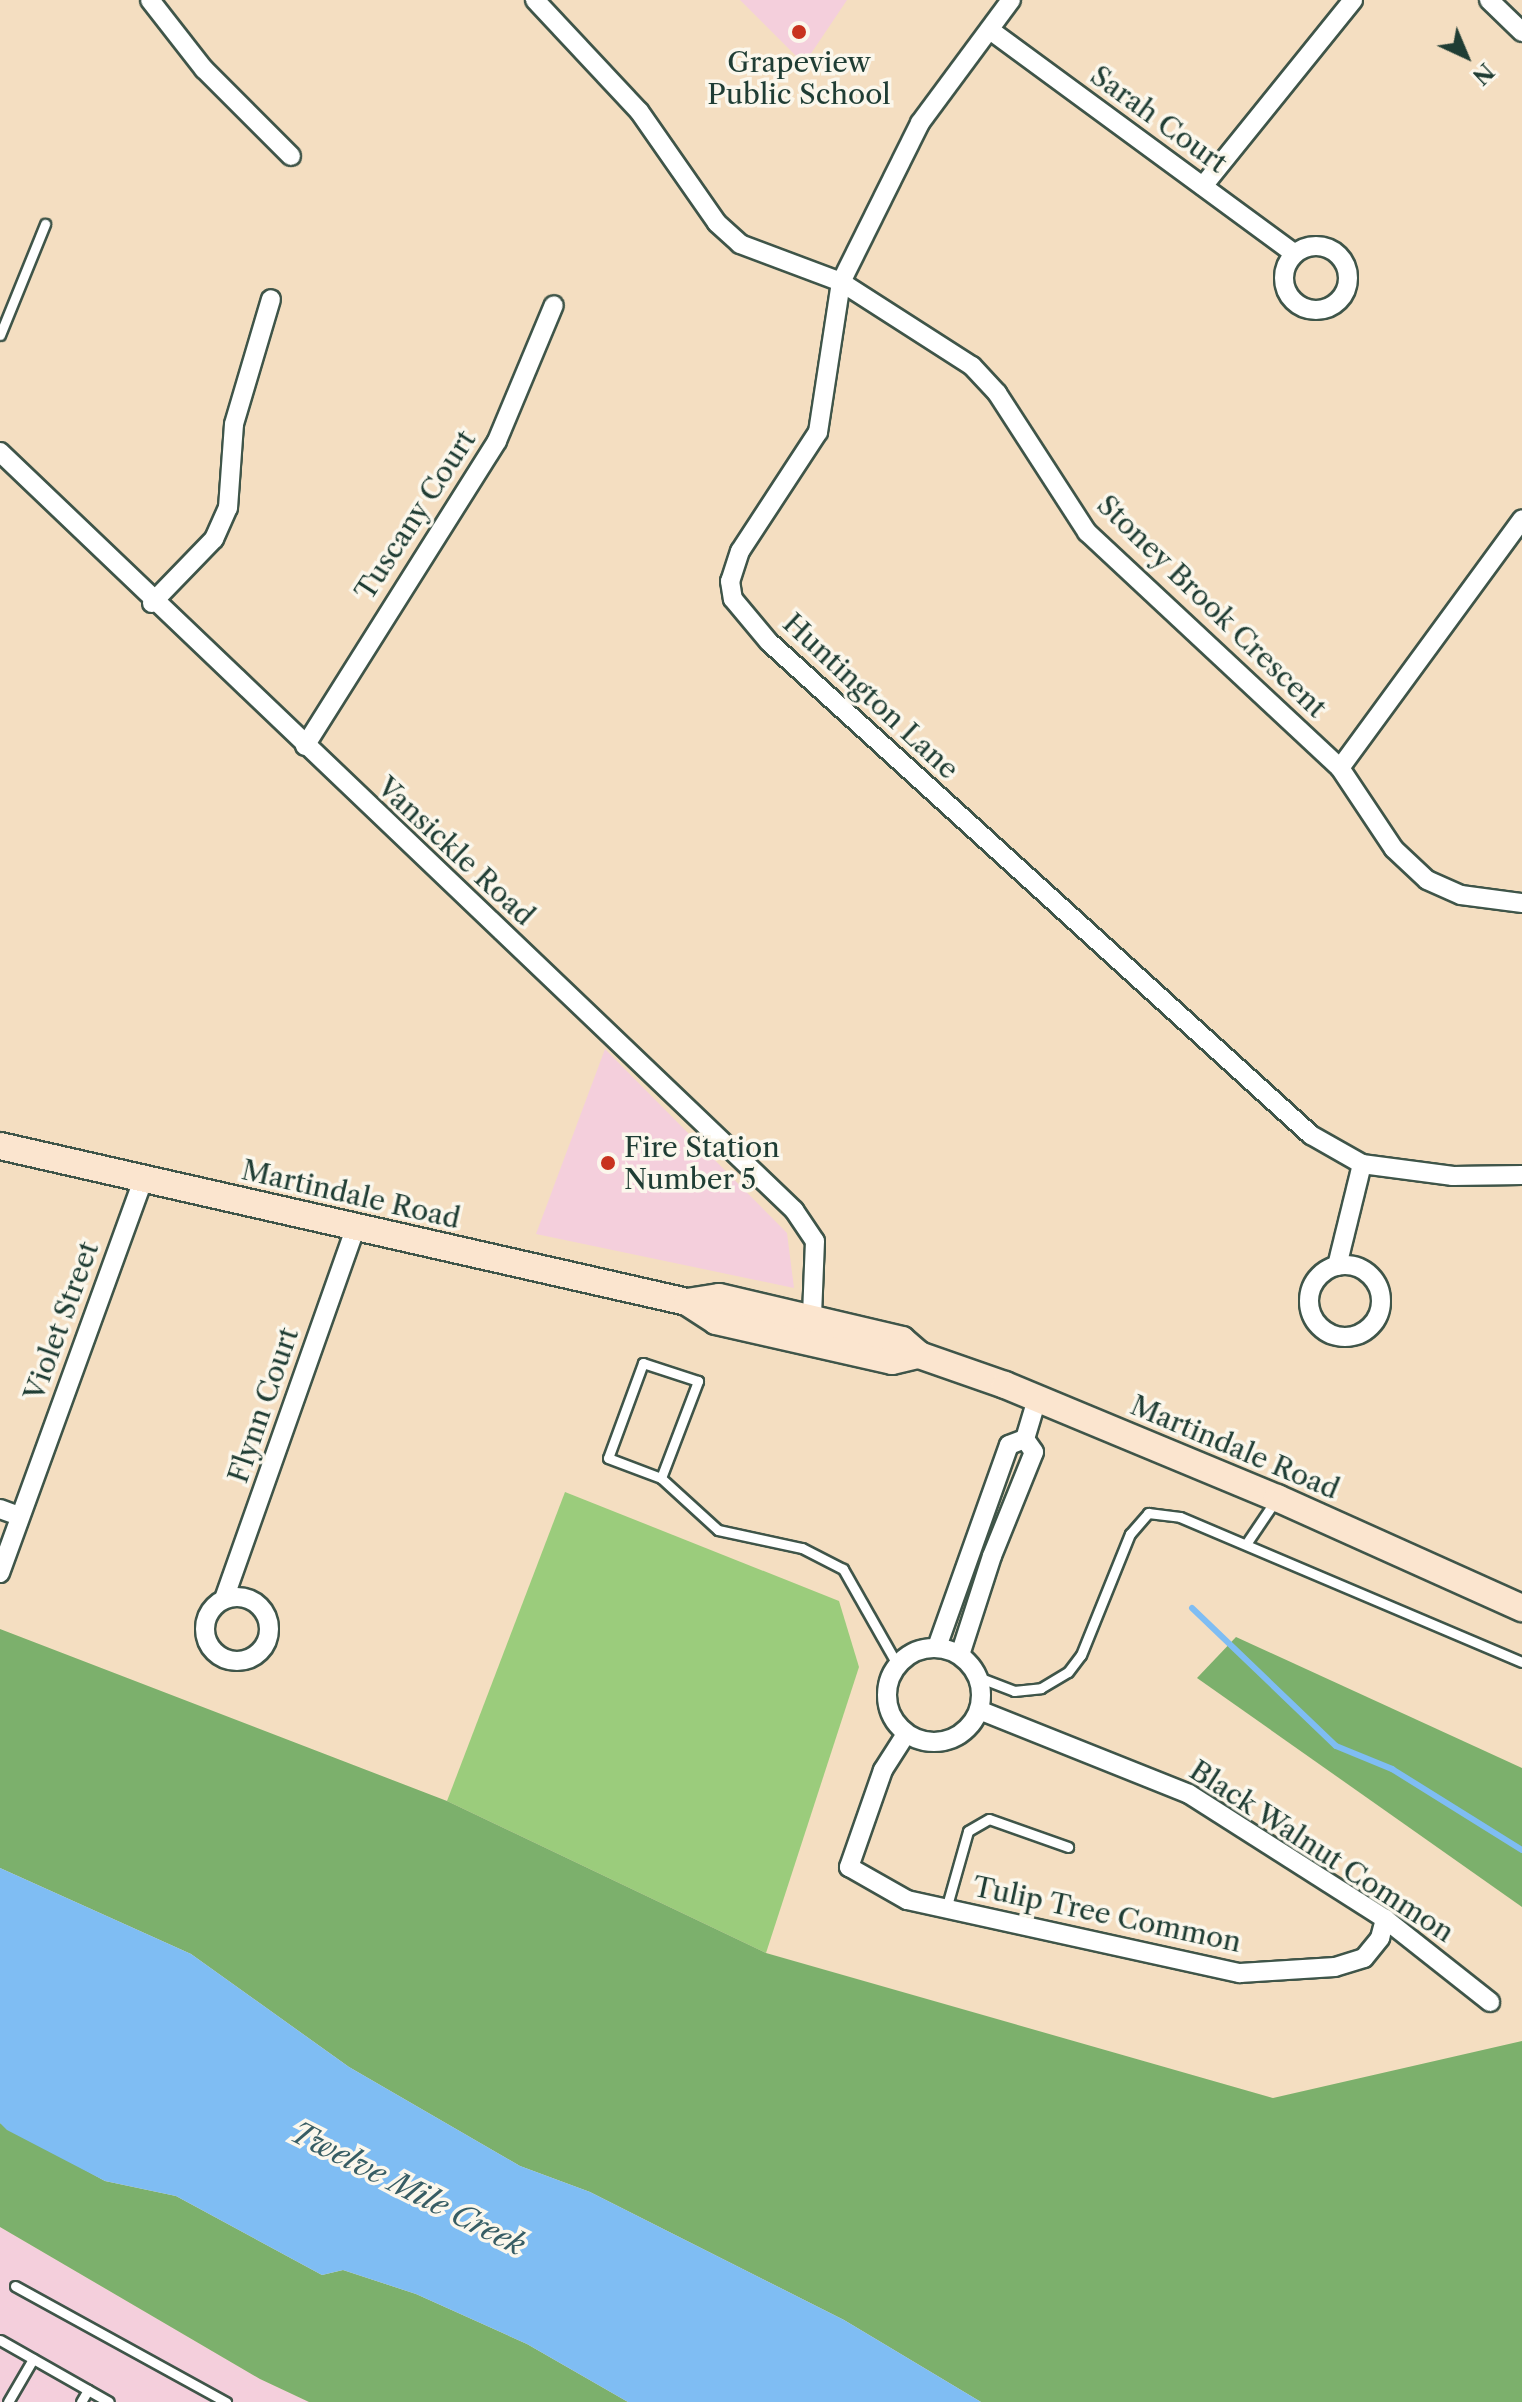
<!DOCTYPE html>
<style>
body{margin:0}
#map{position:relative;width:1522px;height:2402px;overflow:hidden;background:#f4dec1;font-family:"Libre Caslon Text",serif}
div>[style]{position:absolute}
.built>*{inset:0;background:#f4cfdc}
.green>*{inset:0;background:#9bcc7c}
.forest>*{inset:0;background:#7cb06c}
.water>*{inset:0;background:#7fbdf3}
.stream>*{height:6px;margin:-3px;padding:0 3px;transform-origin:3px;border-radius:3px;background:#7fbdf3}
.roads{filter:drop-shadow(2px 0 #3f5549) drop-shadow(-2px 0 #3f5549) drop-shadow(0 2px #3f5549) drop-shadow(0 -2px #3f5549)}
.service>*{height:9px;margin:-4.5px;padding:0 4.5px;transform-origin:4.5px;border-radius:4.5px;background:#fff}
.minor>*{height:18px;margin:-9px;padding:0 9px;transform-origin:9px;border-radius:9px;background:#fff}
.minor>.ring{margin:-9px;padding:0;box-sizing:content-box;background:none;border:18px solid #fff;border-radius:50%}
.secondary>*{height:26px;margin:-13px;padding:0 13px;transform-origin:13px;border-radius:13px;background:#fbe5cf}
.dots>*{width:22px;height:22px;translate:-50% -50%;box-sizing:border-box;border:4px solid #fbf7ec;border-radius:50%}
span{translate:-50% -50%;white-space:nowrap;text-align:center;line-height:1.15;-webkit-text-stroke:7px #fbf7ec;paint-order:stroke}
.poi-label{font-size:28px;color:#1f3d34}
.left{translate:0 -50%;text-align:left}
.street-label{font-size:28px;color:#1f3d34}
.water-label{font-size:30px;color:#375d64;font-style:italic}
.north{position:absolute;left:1426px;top:16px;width:80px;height:80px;-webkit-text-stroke:6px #fbf7ec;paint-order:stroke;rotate:136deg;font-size:22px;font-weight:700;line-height:32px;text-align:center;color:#1f3d34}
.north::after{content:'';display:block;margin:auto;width:28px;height:36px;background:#1f3d34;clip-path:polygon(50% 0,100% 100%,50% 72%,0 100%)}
</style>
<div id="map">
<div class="built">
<div style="clip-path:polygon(740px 0,847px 0,804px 64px)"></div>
<div style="clip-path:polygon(605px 1049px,787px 1233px,794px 1288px,536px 1234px)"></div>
<div style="clip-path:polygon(0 2227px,260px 2379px,309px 2402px,0 2402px)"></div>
</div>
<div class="green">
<div style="clip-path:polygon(565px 1492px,839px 1601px,859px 1667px,766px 1953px,447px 1801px)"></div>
</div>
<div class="forest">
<div style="clip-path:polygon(0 1629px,447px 1801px,766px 1953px,1273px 2098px,1522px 2041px,1522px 2402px,981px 2402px,844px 2320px,590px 2192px,520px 2166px,349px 2067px,191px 1954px,0 1868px)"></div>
<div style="clip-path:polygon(1236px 1637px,1522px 1768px,1522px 1907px,1197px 1678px)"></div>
<div style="clip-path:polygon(0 2123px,105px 2181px,176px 2196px,322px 2275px,343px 2270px,416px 2294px,527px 2344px,628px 2402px,309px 2402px,260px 2379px,0 2227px)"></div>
</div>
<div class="water">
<div style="clip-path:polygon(0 1868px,191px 1954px,349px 2067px,520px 2166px,590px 2192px,844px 2320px,981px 2402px,628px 2402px,527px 2344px,416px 2294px,343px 2270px,322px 2275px,176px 2196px,105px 2181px,7px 2130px,0 2123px)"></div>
</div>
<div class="stream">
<div style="left:1192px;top:1608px;width:199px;rotate:43.8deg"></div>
<div style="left:1336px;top:1746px;width:61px;rotate:22.3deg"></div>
<div style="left:1392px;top:1769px;width:153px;rotate:31.9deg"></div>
</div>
<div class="roads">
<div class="service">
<div style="left:0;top:335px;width:120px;rotate:-67.9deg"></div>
<div style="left:661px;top:1478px;width:104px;rotate:-69.1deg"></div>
<div style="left:698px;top:1381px;width:58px;rotate:-161.9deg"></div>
<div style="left:643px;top:1363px;width:101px;rotate:110.2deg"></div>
<div style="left:608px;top:1458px;width:57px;rotate:20.7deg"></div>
<div style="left:661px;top:1478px;width:77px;rotate:42.4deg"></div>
<div style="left:718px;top:1530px;width:86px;rotate:12.1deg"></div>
<div style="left:802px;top:1548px;width:46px;rotate:27.1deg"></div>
<div style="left:843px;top:1569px;width:109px;rotate:60.4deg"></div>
<div style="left:1246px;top:1544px;width:52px;rotate:-56deg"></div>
<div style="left:978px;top:1677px;width:39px;rotate:21deg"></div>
<div style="left:1014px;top:1691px;width:27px;rotate:-6deg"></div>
<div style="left:1041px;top:1688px;width:31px;rotate:-31deg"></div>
<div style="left:1068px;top:1672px;width:21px;rotate:-53deg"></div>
<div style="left:1081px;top:1655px;width:131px;rotate:-68deg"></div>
<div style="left:1130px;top:1534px;width:28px;rotate:-49deg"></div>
<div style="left:1148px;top:1513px;width:32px;rotate:7deg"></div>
<div style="left:1180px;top:1517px;width:371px;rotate:23deg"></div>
<div style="left:946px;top:1909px;width:81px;rotate:-74.2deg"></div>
<div style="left:968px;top:1831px;width:24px;rotate:-30deg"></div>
<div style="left:989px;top:1819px;width:84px;rotate:19.5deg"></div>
<div style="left:15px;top:2286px;width:241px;rotate:28.8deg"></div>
<div style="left:0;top:2340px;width:125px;rotate:29.6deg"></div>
<div style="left:8px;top:2402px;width:50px;rotate:-59.8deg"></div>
<div style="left:81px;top:2402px;width:14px;rotate:-60deg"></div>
</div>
<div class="minor">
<div style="left:150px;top:0;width:88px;rotate:52deg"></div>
<div style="left:204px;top:69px;width:123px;rotate:45deg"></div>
<div style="left:535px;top:0;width:152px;rotate:46.9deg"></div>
<div style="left:639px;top:111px;width:136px;rotate:55.1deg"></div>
<div style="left:717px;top:223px;width:31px;rotate:42deg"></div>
<div style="left:740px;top:244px;width:108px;rotate:20.6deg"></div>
<div style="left:841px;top:282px;width:156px;rotate:32.7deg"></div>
<div style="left:972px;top:366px;width:37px;rotate:47deg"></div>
<div style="left:997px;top:393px;width:166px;rotate:57.1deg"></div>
<div style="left:1087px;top:532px;width:346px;rotate:43deg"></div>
<div style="left:1340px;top:768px;width:97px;rotate:56.3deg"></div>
<div style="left:1394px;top:849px;width:45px;rotate:43.2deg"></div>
<div style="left:1427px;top:880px;width:37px;rotate:24deg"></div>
<div style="left:1461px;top:895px;width:62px;rotate:7.5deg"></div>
<div style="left:1011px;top:0;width:153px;rotate:126.5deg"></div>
<div style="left:920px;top:123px;width:178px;rotate:116.4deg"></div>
<div style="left:841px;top:282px;width:152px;rotate:98.7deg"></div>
<div style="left:818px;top:432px;width:142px;rotate:123.2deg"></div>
<div style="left:740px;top:551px;width:32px;rotate:108deg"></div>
<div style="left:730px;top:581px;width:18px;rotate:81deg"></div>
<div style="left:733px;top:599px;width:56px;rotate:50.1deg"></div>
<div style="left:769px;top:642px;width:733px;rotate:42.29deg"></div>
<div style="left:1311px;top:1135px;width:59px;rotate:29.6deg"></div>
<div style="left:1362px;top:1164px;width:92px;rotate:7.5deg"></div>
<div style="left:1453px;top:1176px;width:69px;rotate:-0.8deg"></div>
<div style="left:1489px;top:0;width:46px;rotate:44.1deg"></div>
<div style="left:990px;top:30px;width:378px;rotate:36.3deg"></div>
<div style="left:1203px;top:186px;width:239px;rotate:-51.1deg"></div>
<div class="ring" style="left:1284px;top:246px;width:46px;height:46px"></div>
<div style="left:0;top:452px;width:1098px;rotate:43.67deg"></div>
<div style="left:794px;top:1210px;width:37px;rotate:56deg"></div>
<div style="left:815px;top:1241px;width:75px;rotate:92.3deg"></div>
<div style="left:152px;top:603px;width:89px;rotate:-45.9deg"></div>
<div style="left:214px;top:539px;width:34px;rotate:-66deg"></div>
<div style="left:228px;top:508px;width:84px;rotate:-85.9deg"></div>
<div style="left:234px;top:424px;width:130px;rotate:-73.5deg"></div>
<div style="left:305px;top:746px;width:360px;rotate:-57.8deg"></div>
<div style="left:497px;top:441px;width:147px;rotate:-67.3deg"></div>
<div style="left:1340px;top:768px;width:308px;rotate:-53.8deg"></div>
<div class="ring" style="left:1309px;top:1265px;width:54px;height:54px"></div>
<div style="left:1337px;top:1266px;width:105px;rotate:-76.2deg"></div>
<div style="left:0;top:1509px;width:20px;rotate:20deg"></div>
<div style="left:0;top:1573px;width:420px;rotate:-70deg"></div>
<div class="ring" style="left:205px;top:1597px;width:46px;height:46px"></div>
<div style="left:224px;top:1599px;width:392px;rotate:-70.5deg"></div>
<div style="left:937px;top:1647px;width:214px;rotate:-70.4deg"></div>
<div style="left:1009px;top:1445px;width:17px;rotate:-21deg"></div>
<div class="ring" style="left:887px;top:1648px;width:76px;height:76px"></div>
<div style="left:960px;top:1655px;width:104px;rotate:-72.1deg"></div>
<div style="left:992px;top:1556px;width:112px;rotate:-68deg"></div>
<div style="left:1034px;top:1452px;width:16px;rotate:-125deg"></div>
<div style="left:1025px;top:1439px;width:42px;rotate:-73.3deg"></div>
<div style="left:979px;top:1710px;width:226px;rotate:21.8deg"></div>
<div style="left:1189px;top:1794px;width:232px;rotate:32.5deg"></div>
<div style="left:1385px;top:1919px;width:134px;rotate:38.3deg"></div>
<div style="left:906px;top:1734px;width:43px;rotate:122.6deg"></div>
<div style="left:883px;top:1770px;width:103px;rotate:109.3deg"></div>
<div style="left:849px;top:1867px;width:67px;rotate:29.6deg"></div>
<div style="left:907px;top:1900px;width:341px;rotate:12.4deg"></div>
<div style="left:1240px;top:1973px;width:95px;rotate:-3.6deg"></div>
<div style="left:1335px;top:1967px;width:30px;rotate:-17deg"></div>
<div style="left:1364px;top:1958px;width:26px;rotate:-51deg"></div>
<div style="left:1380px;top:1938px;width:20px;rotate:-75deg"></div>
</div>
<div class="secondary">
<div style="left:0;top:1146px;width:704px;rotate:12.79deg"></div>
<div style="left:687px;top:1302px;width:35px;rotate:33deg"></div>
<div style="left:716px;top:1321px;width:180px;rotate:12.8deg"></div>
<div style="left:892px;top:1361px;width:28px;rotate:-13deg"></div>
<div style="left:687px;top:1302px;width:32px;rotate:-9deg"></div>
<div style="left:719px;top:1297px;width:188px;rotate:13.2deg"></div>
<div style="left:902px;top:1340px;width:23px;rotate:41deg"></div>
<div style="left:919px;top:1355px;width:91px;rotate:19.2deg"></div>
<div style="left:1005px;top:1385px;width:295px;rotate:22.6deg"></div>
<div style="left:1277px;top:1498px;width:269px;rotate:24.2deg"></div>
</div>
</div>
<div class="dots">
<div style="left:799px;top:32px;background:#c8321e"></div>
<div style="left:608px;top:1163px;background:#c8321e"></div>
</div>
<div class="poi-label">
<span style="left:799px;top:78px">Grapeview<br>Public School</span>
<span class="left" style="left:624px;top:1163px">Fire Station<br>Number 5</span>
</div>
<div class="street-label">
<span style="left:1159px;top:119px;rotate:36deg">Sarah Court</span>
<span style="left:415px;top:515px;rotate:-57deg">Tuscany Court</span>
<span style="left:1212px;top:606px;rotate:44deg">Stoney Brook Crescent</span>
<span style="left:871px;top:696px;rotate:43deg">Huntington Lane</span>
<span style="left:456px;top:851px;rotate:43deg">Vansickle Road</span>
<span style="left:351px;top:1194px;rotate:13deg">Martindale Road</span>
<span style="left:61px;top:1321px;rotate:-70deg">Violet Street</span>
<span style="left:263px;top:1405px;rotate:-71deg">Flynn Court</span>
<span style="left:1235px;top:1447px;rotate:23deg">Martindale Road</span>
<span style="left:1322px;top:1851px;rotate:33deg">Black Walnut Common</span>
<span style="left:1107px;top:1914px;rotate:12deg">Tulip Tree Common</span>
</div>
<div class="water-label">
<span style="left:408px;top:2189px;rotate:27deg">Twelve Mile Creek</span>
</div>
<div class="north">N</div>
</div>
